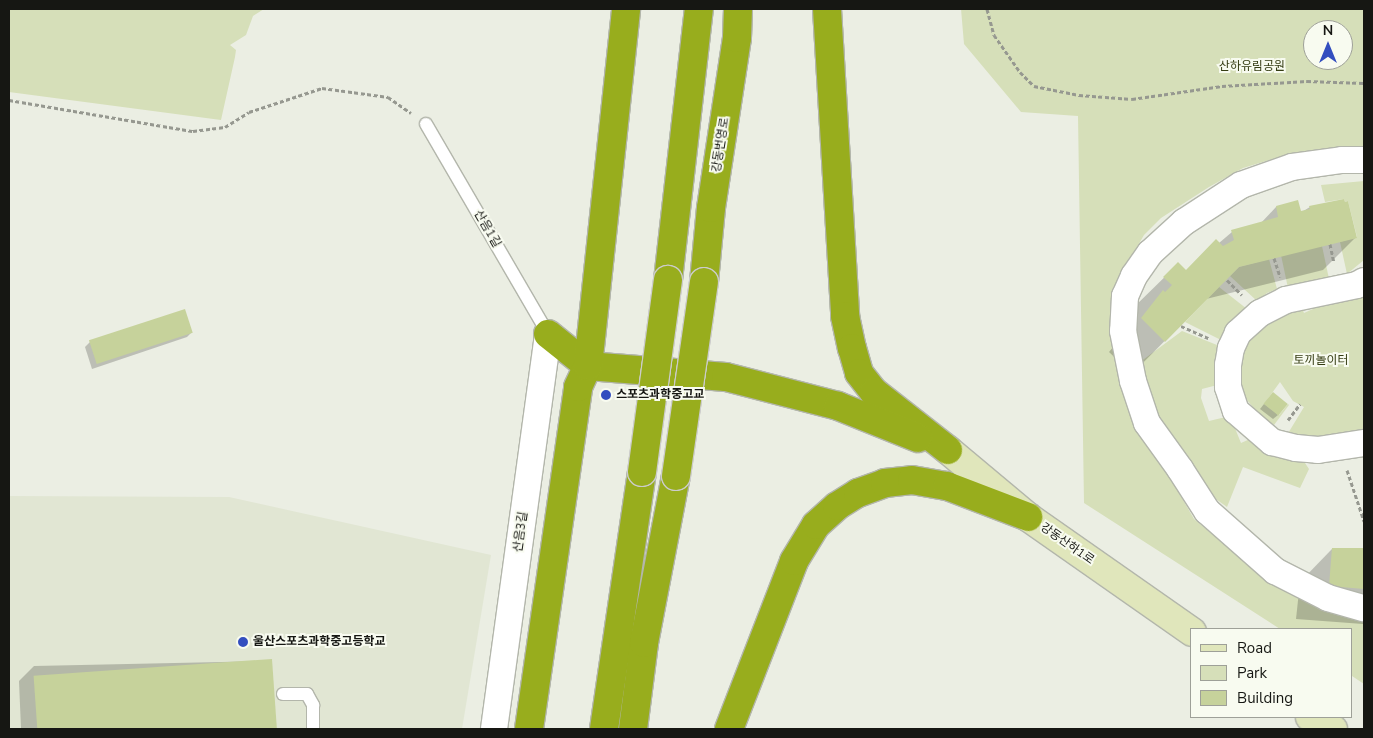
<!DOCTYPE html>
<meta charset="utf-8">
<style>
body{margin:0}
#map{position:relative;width:1373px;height:738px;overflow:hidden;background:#ebeee3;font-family:"Nunito Sans","Noto Sans KR",sans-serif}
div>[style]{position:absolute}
.built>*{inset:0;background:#e1e6d3}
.green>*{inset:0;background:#d6dfb9;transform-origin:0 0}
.shadow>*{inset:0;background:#0003}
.building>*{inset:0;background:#c6d29b;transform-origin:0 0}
.path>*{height:3px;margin-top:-1.5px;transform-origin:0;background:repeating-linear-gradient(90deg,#969890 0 4px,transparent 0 6.5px)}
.roads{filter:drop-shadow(1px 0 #b3b6ab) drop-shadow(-1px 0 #b3b6ab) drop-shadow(0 1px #b3b6ab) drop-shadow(0 -1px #b3b6ab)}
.lane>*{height:12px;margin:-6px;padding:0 6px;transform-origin:6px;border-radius:6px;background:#fff}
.street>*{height:26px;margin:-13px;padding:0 13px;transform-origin:13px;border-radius:13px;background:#fff}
.secondary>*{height:28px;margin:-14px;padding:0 14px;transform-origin:14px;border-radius:14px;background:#e0e6bb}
.highway>*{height:28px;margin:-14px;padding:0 14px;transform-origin:14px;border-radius:14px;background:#98ad1d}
.bridges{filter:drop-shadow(1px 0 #cccccb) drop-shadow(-1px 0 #cccccb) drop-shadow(0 1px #cccccb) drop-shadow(0 -1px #cccccb)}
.highway-bridge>*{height:28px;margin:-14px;padding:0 14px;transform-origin:14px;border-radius:14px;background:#98ad1d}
.dots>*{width:14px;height:14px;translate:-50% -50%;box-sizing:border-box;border:2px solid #f8fbf0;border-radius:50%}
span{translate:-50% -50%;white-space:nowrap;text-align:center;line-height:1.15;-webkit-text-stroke:4px #f8fbf0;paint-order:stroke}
.park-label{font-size:12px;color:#353d13}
.street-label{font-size:12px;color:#161713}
.poi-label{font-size:12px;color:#161713;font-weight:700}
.left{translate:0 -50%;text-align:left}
.frame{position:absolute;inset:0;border:10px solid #161713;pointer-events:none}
.legend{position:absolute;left:1190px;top:628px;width:162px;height:90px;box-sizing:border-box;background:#f8fbf0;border:1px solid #9ea098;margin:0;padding:6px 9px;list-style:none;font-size:15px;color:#161713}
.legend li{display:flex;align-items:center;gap:10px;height:25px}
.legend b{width:25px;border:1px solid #9ea098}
.north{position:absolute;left:1303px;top:20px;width:50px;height:50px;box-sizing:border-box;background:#f8fbf0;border:1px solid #9ea098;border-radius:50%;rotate:0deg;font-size:14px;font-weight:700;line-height:20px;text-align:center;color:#161713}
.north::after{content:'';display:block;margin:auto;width:18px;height:22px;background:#334ebf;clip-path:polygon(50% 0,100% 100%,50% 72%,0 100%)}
</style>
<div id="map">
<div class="built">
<div style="clip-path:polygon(9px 496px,229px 497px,491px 555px,462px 729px,9px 729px)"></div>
</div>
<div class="green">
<div style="clip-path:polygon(9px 9px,264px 9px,253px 16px,246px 35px,230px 45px,236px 50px,235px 57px,221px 120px,9px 92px)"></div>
<div style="clip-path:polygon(evenodd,961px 9px,1364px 9px,1364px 149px,1348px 147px,1310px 151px,1279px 157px,1243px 168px,1209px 187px,1161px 218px,1144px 235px,1112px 290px,1110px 308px,1122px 374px,1133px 413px,1194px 519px,1256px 571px,1320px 610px,1364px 620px,1364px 684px,1352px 676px,1352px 629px,1280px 629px,1084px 503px,1078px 116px,1021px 112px,964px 44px,961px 9px,1313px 30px,1343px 30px,1343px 60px,1313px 60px,1313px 30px)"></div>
<div style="clip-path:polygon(1364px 181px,1364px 260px,1347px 274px,1340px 242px,1357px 237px,1348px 201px,1345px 202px,1344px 199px,1325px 202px,1321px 185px)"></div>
<div style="left:1322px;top:246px;width:33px;height:42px;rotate:78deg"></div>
<div style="clip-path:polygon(1269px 259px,1277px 289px,1267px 293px,1257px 301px,1230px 276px,1239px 267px)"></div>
<div style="clip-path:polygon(1219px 287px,1247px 309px,1221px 340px,1185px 322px)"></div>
<div style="clip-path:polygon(1364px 294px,1364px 432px,1309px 439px,1287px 435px,1304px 407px,1293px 401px,1280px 382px,1264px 404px,1279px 415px,1288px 404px,1289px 405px,1274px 425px,1260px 415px,1239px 391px,1237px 360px,1243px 346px,1260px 326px,1301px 306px,1304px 313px,1322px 305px)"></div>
<div style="clip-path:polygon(1182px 331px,1222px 347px,1221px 384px,1202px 389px,1201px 398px,1209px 421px,1230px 416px,1241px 443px,1250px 439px,1257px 440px,1269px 455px,1283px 449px,1299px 454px,1309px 469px,1300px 488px,1243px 467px,1227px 507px,1213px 497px,1157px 415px,1140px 362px)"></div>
</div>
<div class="shadow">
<div style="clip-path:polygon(1297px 202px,1300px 213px,1310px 207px,1356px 237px,1323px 270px,1206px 299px,1132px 374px,1109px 352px,1138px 317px,1131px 310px,1178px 264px,1186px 271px,1232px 232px,1260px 224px,1276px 207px)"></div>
<div style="clip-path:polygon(192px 332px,187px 337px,92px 369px,85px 347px,90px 342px)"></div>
<div style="clip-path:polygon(1268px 399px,1278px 415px,1273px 419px,1260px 409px)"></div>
<div style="clip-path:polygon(1332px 549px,1364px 550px,1363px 624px,1296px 619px,1300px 582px)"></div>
<div style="clip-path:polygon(271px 661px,276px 729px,21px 729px,19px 681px,34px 666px)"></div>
</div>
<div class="building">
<div style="clip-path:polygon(1344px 199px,1345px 202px,1348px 201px,1357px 238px,1239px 267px,1165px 342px,1141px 318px,1163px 290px,1165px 292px,1172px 285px,1163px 277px,1178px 262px,1186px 270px,1216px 239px,1223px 246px,1234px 240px,1231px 230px,1278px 217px,1276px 206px,1298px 200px,1301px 211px,1310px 209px,1309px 206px)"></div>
<div style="left:185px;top:309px;width:25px;height:101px;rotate:72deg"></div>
<div style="left:1273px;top:392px;width:19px;height:15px;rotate:39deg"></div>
<div style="clip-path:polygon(1332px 548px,1364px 548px,1364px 589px,1329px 586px)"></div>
<div style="left:272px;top:659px;width:70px;height:239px;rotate:86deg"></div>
</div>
<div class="path">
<div style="left:987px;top:9px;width:27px;rotate:75deg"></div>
<div style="left:994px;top:35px;width:45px;rotate:54.9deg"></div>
<div style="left:1020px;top:72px;width:20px;rotate:45deg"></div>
<div style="left:1034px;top:86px;width:46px;rotate:11.3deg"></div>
<div style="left:1079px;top:95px;width:53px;rotate:4.3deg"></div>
<div style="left:1132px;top:99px;width:91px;rotate:-8.2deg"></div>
<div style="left:1222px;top:86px;width:85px;rotate:-3.4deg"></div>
<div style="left:1307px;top:81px;width:57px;rotate:2deg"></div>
<div style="left:9px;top:100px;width:187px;rotate:9.6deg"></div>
<div style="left:193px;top:131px;width:32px;rotate:-7deg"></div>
<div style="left:225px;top:127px;width:28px;rotate:-32deg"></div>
<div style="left:249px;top:112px;width:77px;rotate:-18.2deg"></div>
<div style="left:322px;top:88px;width:67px;rotate:7.8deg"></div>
<div style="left:388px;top:97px;width:28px;rotate:35deg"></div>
<div style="left:1330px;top:244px;width:19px;rotate:78deg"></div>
<div style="left:1274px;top:258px;width:20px;rotate:72deg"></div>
<div style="left:1227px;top:280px;width:21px;rotate:45deg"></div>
<div style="left:1181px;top:326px;width:30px;rotate:24deg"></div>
<div style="left:1288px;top:420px;width:20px;rotate:-53deg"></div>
<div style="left:1347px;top:470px;width:54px;rotate:71.6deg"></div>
</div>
<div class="roads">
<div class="lane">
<div style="left:426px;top:124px;width:243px;rotate:59.8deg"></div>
<div style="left:283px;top:694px;width:24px"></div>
<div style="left:307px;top:694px;width:13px;rotate:61deg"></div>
<div style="left:313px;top:705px;width:24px;rotate:90deg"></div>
</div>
<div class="street">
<div style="left:1364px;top:160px;width:22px;rotate:180deg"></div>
<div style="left:1342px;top:160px;width:50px;rotate:172deg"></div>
<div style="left:1292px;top:167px;width:54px;rotate:160.6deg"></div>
<div style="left:1241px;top:185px;width:68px;rotate:147deg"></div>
<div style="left:1184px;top:222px;width:46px;rotate:137.6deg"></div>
<div style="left:1150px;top:253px;width:28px;rotate:125deg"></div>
<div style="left:1134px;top:276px;width:22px;rotate:114deg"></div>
<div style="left:1125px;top:296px;width:35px;rotate:93deg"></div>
<div style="left:1123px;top:331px;width:51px;rotate:78.7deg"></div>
<div style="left:1133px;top:381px;width:44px;rotate:71.6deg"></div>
<div style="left:1147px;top:423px;width:57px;rotate:54.3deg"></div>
<div style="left:1180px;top:469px;width:50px;rotate:57.3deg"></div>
<div style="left:1207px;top:511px;width:91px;rotate:41.4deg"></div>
<div style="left:1275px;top:571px;width:59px;rotate:27deg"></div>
<div style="left:1328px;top:598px;width:37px;rotate:16deg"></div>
<div style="left:1364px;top:281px;width:8px;rotate:150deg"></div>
<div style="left:1357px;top:285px;width:73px;rotate:168.1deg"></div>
<div style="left:1286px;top:300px;width:29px;rotate:153deg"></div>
<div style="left:1260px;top:313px;width:30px;rotate:138deg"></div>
<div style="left:1238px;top:333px;width:17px;rotate:115deg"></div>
<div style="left:1231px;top:348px;width:17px;rotate:100deg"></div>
<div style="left:1228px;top:365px;width:22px;rotate:90deg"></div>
<div style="left:1228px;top:387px;width:25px;rotate:72deg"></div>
<div style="left:1236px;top:411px;width:48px;rotate:40.7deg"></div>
<div style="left:1272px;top:442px;width:25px;rotate:14deg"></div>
<div style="left:1296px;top:448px;width:22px;rotate:5deg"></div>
<div style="left:1318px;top:450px;width:47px;rotate:-8.7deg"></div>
<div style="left:494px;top:729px;width:399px;rotate:-82.2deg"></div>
</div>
<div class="secondary">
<div style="left:948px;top:450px;width:104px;rotate:39.9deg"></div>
<div style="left:1028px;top:517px;width:200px;rotate:35deg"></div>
<div style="left:1310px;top:717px;width:26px;rotate:28deg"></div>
</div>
<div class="highway">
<div style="left:827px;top:9px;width:308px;rotate:86.6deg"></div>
<div style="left:845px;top:316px;width:33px;rotate:78deg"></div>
<div style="left:852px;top:348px;width:26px;rotate:74deg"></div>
<div style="left:859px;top:373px;width:24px;rotate:52deg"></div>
<div style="left:874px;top:392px;width:94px;rotate:38.1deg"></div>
<div style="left:668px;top:280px;width:273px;rotate:-83.5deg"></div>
<div style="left:704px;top:282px;width:74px;rotate:-84.6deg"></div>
<div style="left:711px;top:208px;width:172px;rotate:-81.3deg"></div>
<div style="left:737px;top:38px;width:29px;rotate:-88deg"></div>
<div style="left:548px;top:334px;width:51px;rotate:38.7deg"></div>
<div style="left:588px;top:366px;width:138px;rotate:4.6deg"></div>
<div style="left:726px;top:377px;width:116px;rotate:14.5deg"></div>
<div style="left:838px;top:406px;width:86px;rotate:21.8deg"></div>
<div style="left:529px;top:729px;width:345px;rotate:-81.8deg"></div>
<div style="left:578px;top:387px;width:23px;rotate:-65deg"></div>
<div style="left:588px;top:366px;width:359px;rotate:-83.9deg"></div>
<div style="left:604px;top:729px;width:260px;rotate:-81.6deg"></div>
<div style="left:633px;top:729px;width:87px;rotate:-82.7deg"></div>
<div style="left:644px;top:643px;width:170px;rotate:-79.2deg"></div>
<div style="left:729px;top:729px;width:180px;rotate:-68.8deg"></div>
<div style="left:794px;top:561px;width:42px;rotate:-58.6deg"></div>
<div style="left:816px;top:525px;width:28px;rotate:-42deg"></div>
<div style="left:837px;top:506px;width:25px;rotate:-32deg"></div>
<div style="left:858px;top:493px;width:29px;rotate:-20deg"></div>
<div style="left:885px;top:483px;width:27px;rotate:-6deg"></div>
<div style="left:912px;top:480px;width:36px;rotate:10deg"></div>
<div style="left:947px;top:486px;width:87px;rotate:20.9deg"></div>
</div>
</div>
<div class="bridges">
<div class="highway-bridge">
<div style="left:642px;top:472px;width:194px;rotate:-82.3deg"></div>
<div style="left:676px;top:476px;width:196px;rotate:-81.8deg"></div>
</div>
</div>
<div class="dots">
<div style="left:606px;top:395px;background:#334ebf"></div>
<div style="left:243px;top:642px;background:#334ebf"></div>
</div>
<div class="park-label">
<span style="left:1252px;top:67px">산하유림공원</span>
<span style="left:1321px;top:361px">토끼놀이터</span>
</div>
<div class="street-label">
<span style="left:721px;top:145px;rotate:-81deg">강동번영로</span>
<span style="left:487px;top:229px;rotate:60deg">산음1길</span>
<span style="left:521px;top:532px;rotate:-82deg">산음3길</span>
<span style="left:1067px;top:544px;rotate:35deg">강동산하1로</span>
</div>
<div class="poi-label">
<span class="left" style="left:616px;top:395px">스포츠과학중고교</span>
<span class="left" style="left:253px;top:642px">울산스포츠과학중고등학교</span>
</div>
<div class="frame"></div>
<ul class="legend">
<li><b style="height:6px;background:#e0e6bb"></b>Road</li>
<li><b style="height:14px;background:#d6dfb9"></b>Park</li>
<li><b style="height:14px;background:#c6d29b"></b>Building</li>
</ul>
<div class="north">N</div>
</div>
